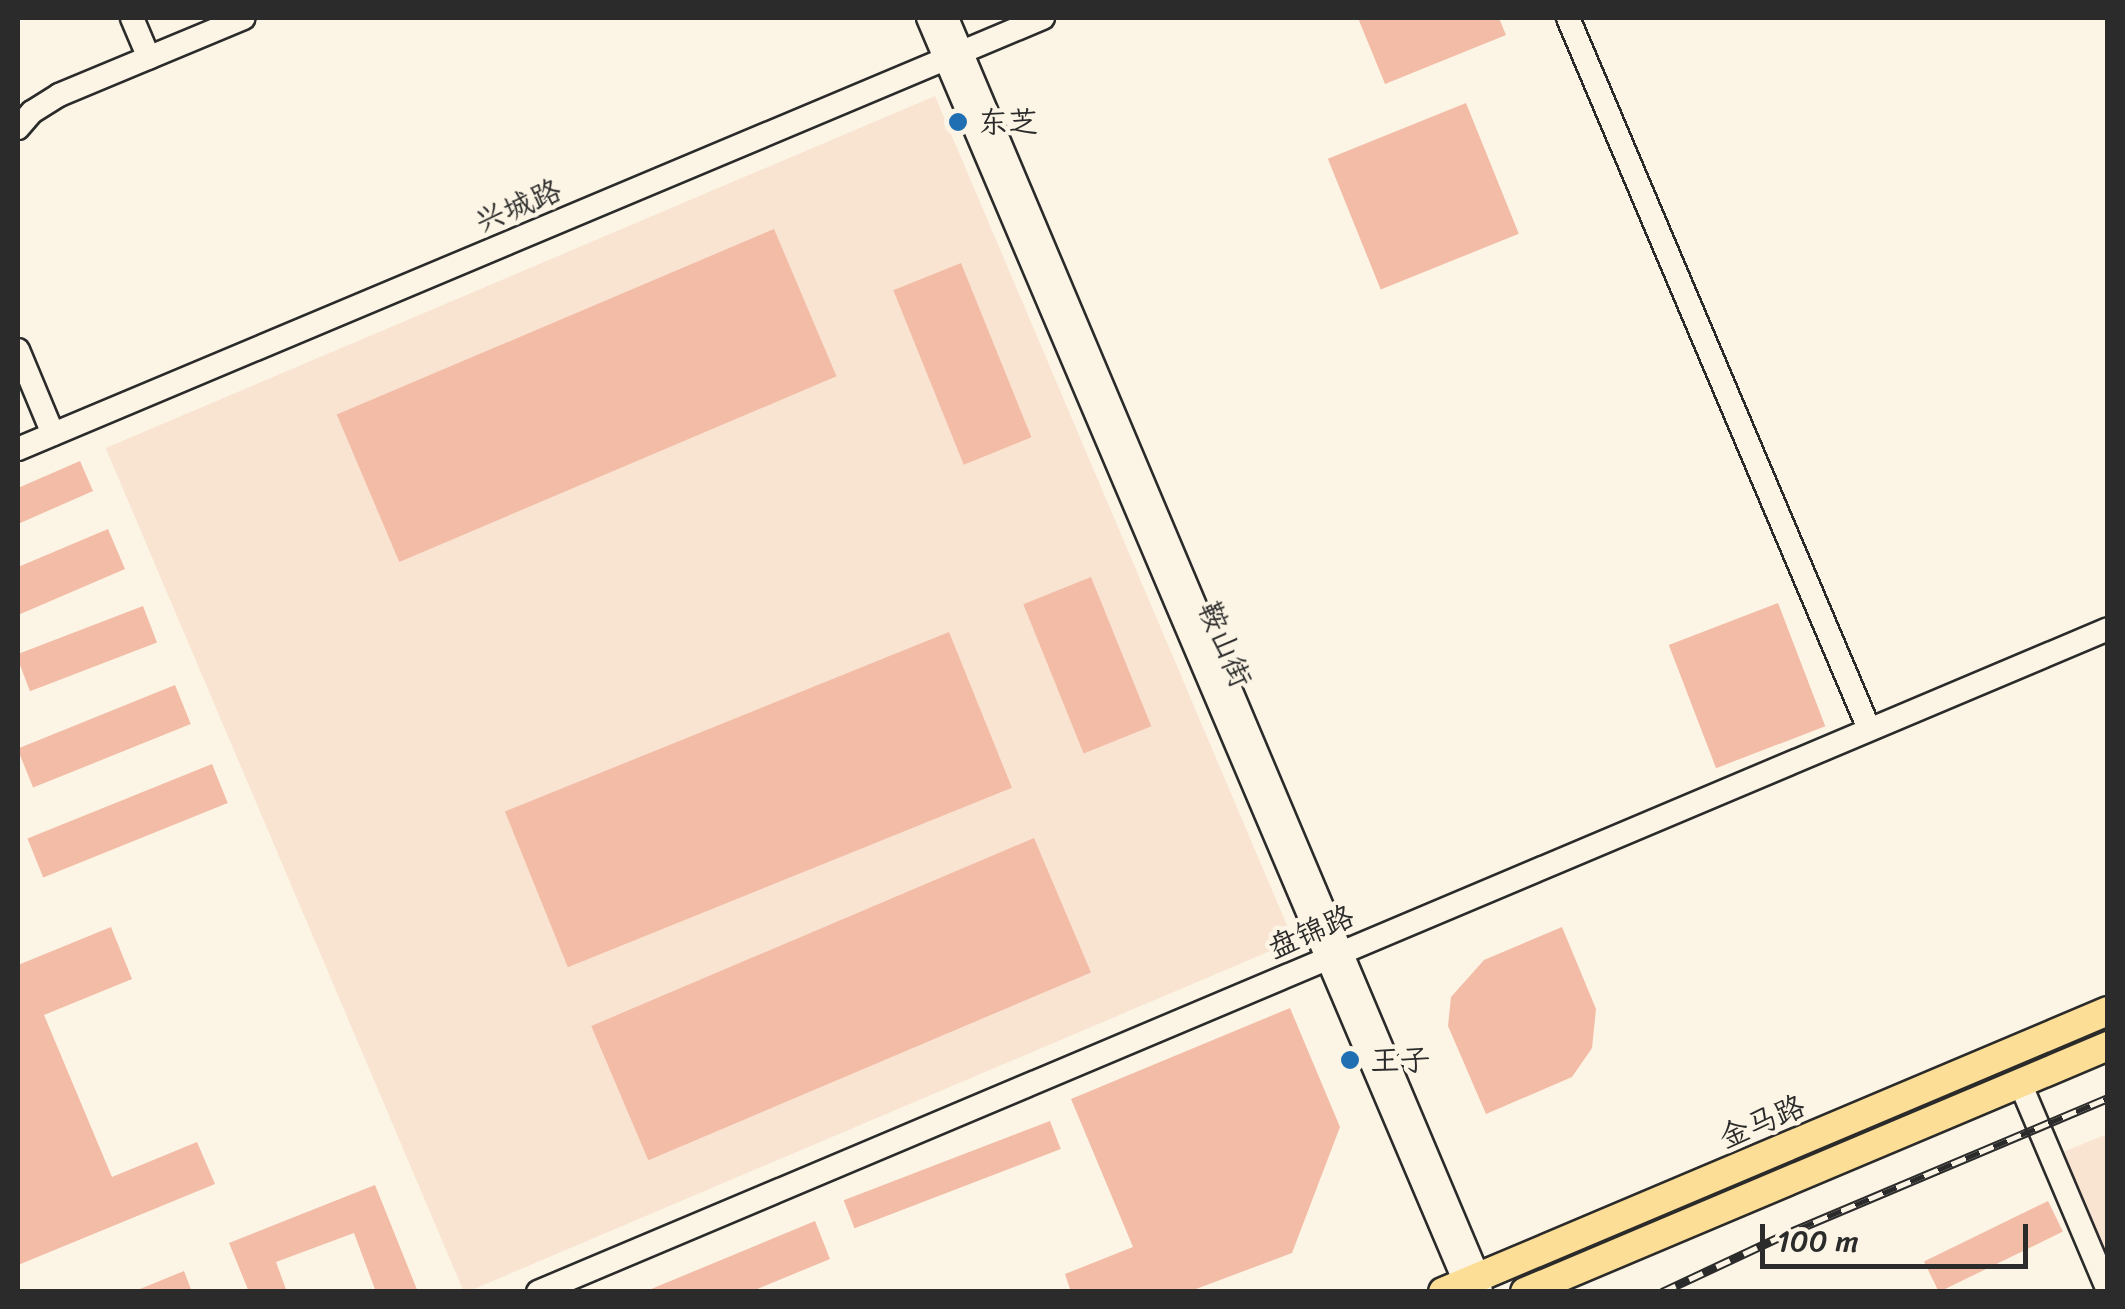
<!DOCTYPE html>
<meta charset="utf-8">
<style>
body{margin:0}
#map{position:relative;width:2125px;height:1309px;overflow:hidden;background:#fcf5e5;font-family:Sriracha,"LXGW WenKai TC",sans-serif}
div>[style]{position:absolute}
.built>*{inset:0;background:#f9e4d2;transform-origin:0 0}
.building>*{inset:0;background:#f3bca7;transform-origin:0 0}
.roads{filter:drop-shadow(2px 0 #2b2b2b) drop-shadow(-2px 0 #2b2b2b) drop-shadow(0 2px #2b2b2b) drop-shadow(0 -2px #2b2b2b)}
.minor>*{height:22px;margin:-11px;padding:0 11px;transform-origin:11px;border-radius:11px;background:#fcf5e5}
.major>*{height:28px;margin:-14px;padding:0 14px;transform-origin:14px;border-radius:14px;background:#fcde96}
.rail>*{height:9px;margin-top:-4.5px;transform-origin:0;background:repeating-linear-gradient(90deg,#fcf5e5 0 15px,#2b2b2b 0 30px);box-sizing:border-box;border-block:2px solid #2b2b2b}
.dots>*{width:28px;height:28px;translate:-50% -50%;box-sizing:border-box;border:5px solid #fcf5e5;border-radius:50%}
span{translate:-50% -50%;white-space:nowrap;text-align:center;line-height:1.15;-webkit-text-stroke:9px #fcf5e5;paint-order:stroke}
.poi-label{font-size:30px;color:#2b2b2b}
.left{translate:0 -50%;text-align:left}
.street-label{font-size:30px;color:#2b2b2b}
.frame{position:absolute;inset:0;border:20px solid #2b2b2b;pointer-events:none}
.scale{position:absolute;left:1760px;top:1224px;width:268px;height:45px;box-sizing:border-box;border:5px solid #2b2b2b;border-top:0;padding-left:12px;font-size:30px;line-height:35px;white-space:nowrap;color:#2b2b2b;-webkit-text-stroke:8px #fcf5e5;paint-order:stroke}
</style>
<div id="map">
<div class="built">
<div style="left:935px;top:96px;width:918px;height:901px;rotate:67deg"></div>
<div style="clip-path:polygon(2107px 1134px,2107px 1259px,2063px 1152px)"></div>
</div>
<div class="building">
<div style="clip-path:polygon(1358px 18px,1499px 18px,1506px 35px,1385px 84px)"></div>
<div style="left:1466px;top:103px;width:141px;height:149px;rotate:68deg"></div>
<div style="left:774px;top:229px;width:160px;height:475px;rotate:67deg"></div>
<div style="left:961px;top:263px;width:188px;height:73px;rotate:68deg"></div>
<div style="clip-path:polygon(80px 461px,93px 491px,18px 524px,18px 488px)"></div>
<div style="clip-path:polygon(108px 529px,125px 569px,18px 615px,18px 567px)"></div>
<div style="left:1091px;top:577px;width:161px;height:73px;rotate:68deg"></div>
<div style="left:1778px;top:603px;width:132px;height:117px;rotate:69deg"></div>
<div style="left:143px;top:606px;width:39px;height:136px;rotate:69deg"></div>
<div style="left:949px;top:632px;width:168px;height:479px;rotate:68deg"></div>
<div style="left:175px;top:685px;width:42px;height:170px;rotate:68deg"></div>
<div style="left:212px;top:764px;width:42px;height:199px;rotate:68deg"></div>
<div style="left:1034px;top:838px;width:146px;height:481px;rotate:67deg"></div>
<div style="clip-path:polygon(111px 927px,132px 979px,44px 1015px,112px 1177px,197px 1142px,215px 1184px,18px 1265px,18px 965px)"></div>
<div style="clip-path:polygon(1562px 927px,1596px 1009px,1592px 1048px,1572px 1077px,1486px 1114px,1448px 1026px,1451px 997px,1484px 960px)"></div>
<div style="clip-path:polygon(1290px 1008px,1340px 1127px,1292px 1253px,1188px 1292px,1071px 1292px,1065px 1274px,1133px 1247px,1071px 1099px)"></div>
<div style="left:1050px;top:1121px;width:30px;height:221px;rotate:69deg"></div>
<div style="clip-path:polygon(375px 1185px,418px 1292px,376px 1292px,354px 1233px,276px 1262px,287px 1292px,249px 1292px,229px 1243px)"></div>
<div style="left:2048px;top:1201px;width:34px;height:138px;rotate:64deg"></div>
<div style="clip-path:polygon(815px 1221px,830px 1259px,750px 1292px,644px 1292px)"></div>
<div style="clip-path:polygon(184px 1271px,192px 1292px,136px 1292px,135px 1291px)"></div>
</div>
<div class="roads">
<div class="minor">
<div style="left:132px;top:18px;width:43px;rotate:67deg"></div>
<div style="left:928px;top:18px;width:1384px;rotate:66.99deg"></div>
<div style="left:947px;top:18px;width:1365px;rotate:67.12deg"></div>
<div style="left:1478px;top:1276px;width:15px;rotate:79deg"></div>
<div style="left:1568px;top:18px;width:772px;rotate:67.05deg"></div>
<div style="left:18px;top:128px;width:21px;rotate:-49deg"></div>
<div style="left:32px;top:112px;width:32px;rotate:-32deg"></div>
<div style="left:59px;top:95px;width:200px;rotate:-22.6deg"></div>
<div style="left:18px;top:350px;width:91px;rotate:67.4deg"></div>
<div style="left:18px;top:449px;width:1112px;rotate:-22.81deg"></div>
<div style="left:2020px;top:1083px;width:225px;rotate:67deg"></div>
<div style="left:538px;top:1292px;width:1704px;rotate:-22.89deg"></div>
</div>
<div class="major">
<div style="left:1443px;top:1292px;width:722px;rotate:-22.91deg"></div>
<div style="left:1525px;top:1292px;width:633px;rotate:-22.88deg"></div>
</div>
</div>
<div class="rail">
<div style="left:1662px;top:1292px;width:137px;rotate:-25.1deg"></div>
<div style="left:1786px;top:1234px;width:350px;rotate:-22.9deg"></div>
</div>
<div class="dots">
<div style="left:958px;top:122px;background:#1f6fb2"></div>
<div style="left:1350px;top:1060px;background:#1f6fb2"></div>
</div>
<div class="poi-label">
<span class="left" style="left:978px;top:122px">东芝</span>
<span class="left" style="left:1370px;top:1060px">王子</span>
</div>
<div class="street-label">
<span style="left:518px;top:206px;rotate:-23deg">兴城路</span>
<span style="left:1225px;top:644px;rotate:67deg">鞍山街</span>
<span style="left:1311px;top:932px;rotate:-23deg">盘锦路</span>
<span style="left:1762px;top:1122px;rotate:-23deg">金马路</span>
</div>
<div class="frame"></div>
<div class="scale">100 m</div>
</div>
